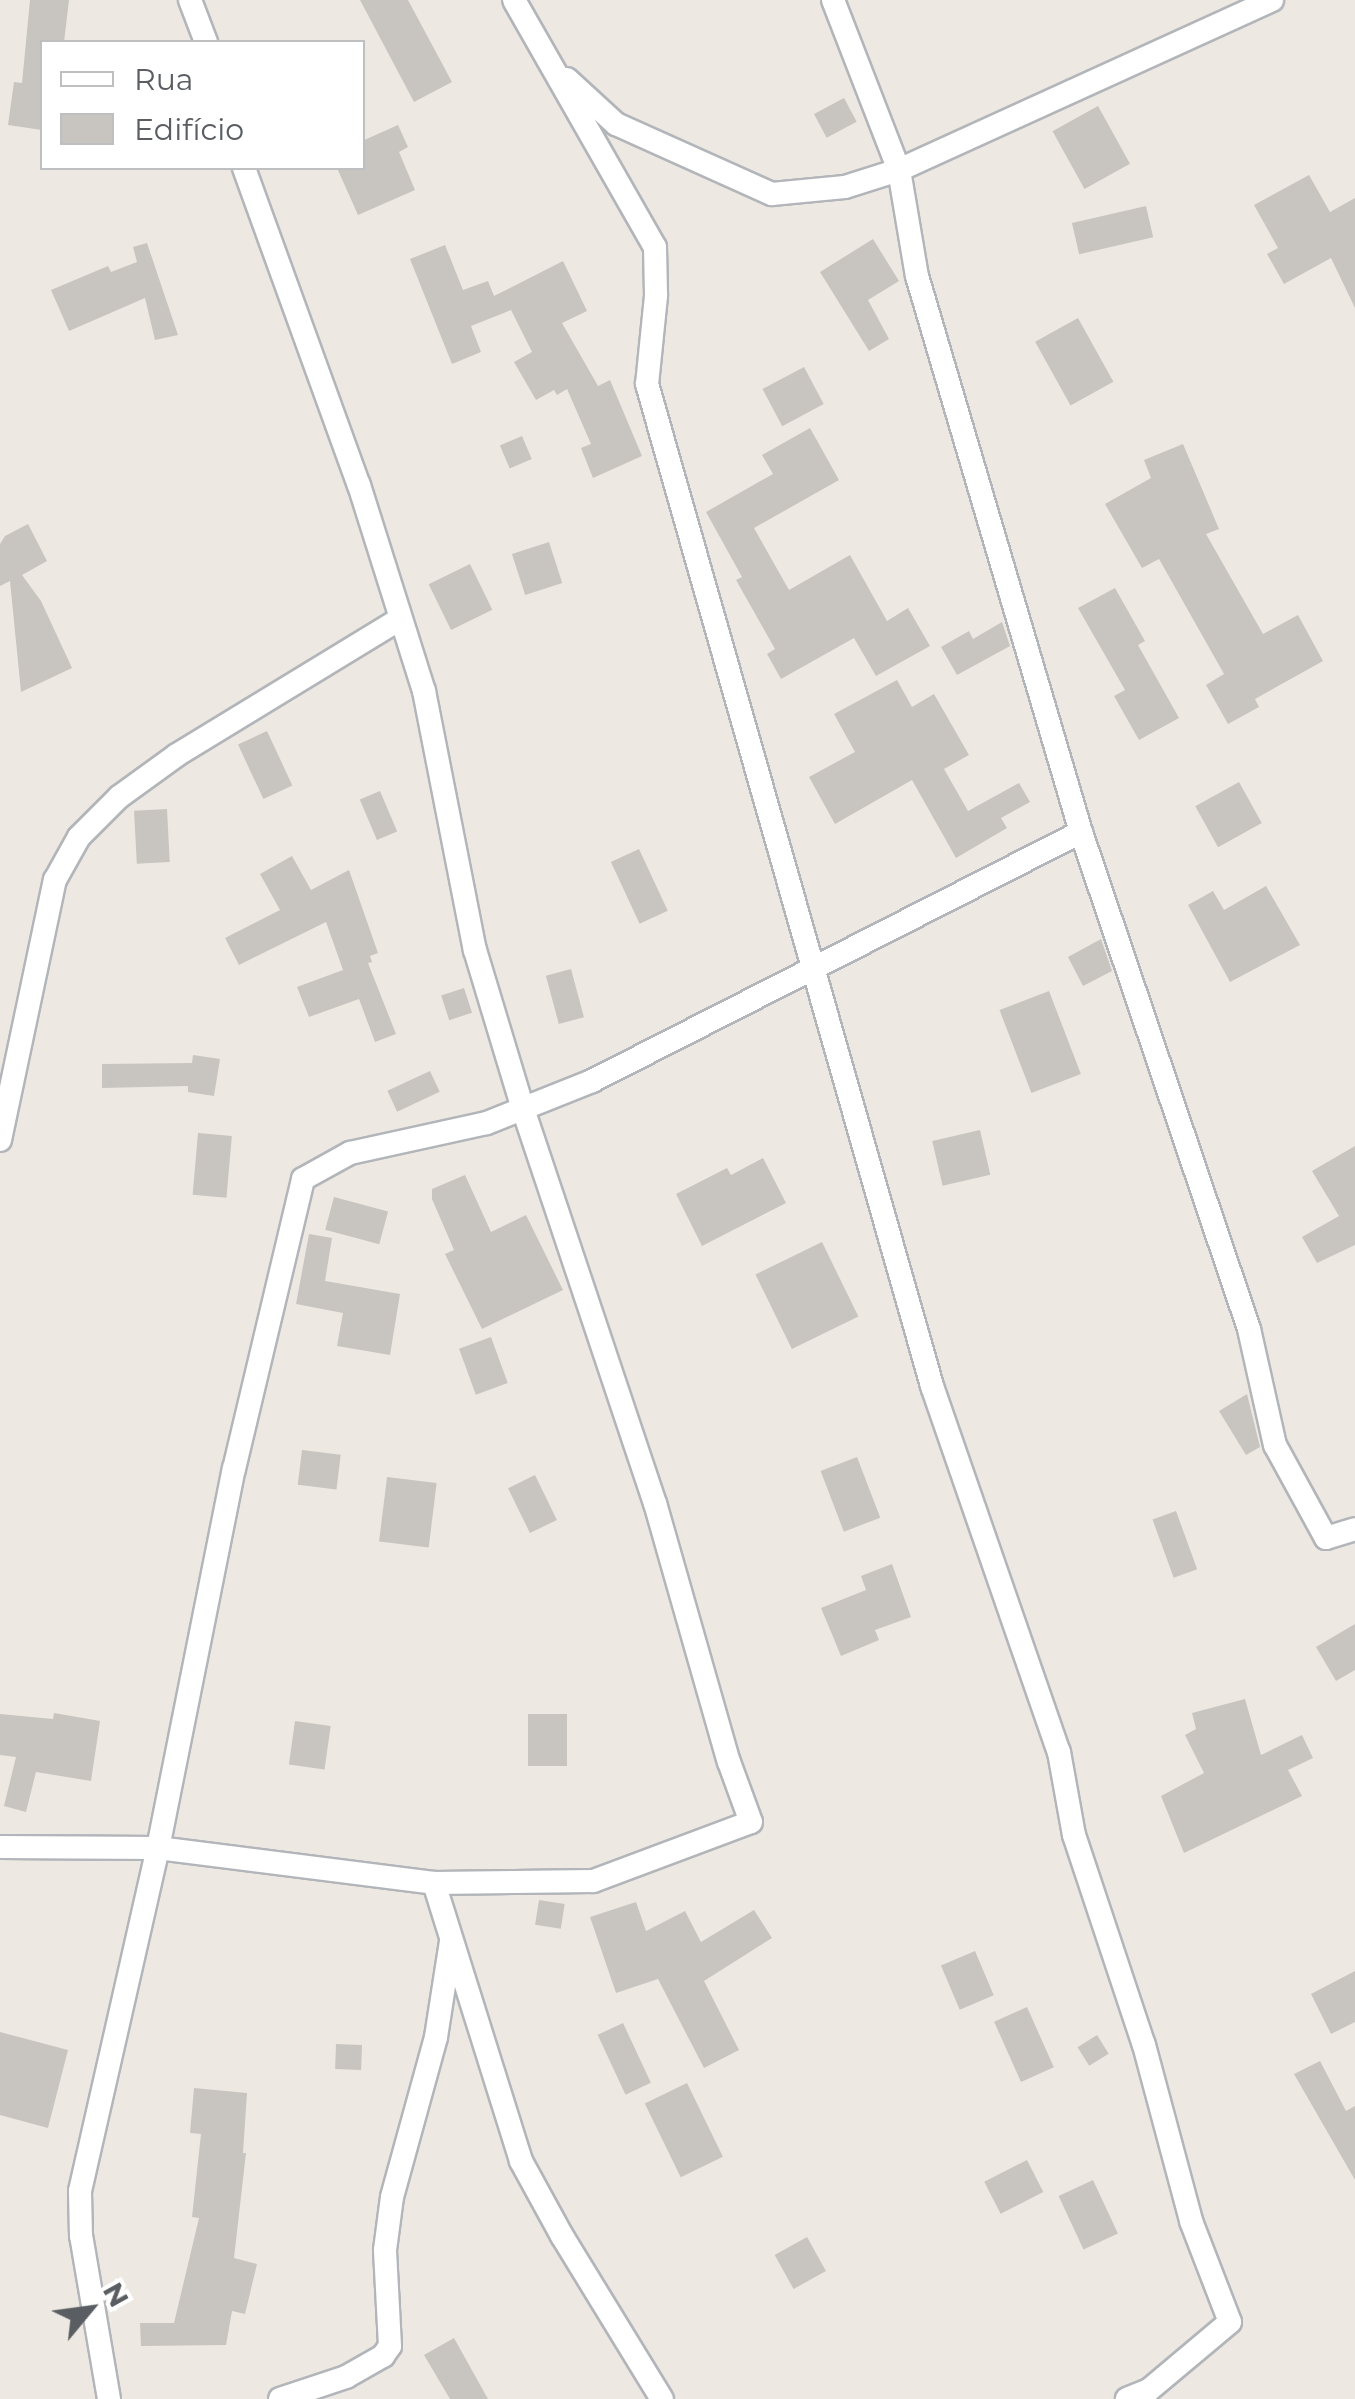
<!DOCTYPE html>
<meta charset="utf-8">
<style>
body{margin:0}
#map{position:relative;width:1355px;height:2399px;overflow:hidden;background:#ede9e2;font-family:Montserrat,sans-serif}
div>[style]{position:absolute}
.building>*{inset:0;background:#c8c4bf;transform-origin:0 0}
.roads{filter:drop-shadow(2px 0 #b2b5b9) drop-shadow(-2px 0 #b2b5b9) drop-shadow(0 2px #b2b5b9) drop-shadow(0 -2px #b2b5b9)}
.street>*{height:22px;margin:-11px;padding:0 11px;transform-origin:11px;border-radius:11px;background:#fff}
span{translate:-50% -50%;white-space:nowrap;text-align:center;line-height:1.15;-webkit-text-stroke:10px #fff;paint-order:stroke}
.legend{position:absolute;left:40px;top:40px;width:325px;height:130px;box-sizing:border-box;background:#fff;border:2px solid #bdbfc0;margin:0;padding:12px 18px;list-style:none;font-size:30px;color:#5a5e62}
.legend li{display:flex;align-items:center;gap:20px;height:50px}
.legend b{width:50px;border:2px solid #bdbfc0}
.north{position:absolute;left:40px;top:2259px;width:100px;height:100px;-webkit-text-stroke:8px #fff;paint-order:stroke;rotate:61deg;font-size:28px;font-weight:700;line-height:40px;text-align:center;color:#5a5e62}
.north::after{content:'';display:block;margin:auto;width:35px;height:45px;background:#5a5e62;clip-path:polygon(50% 0,100% 100%,50% 72%,0 100%)}
</style>
<div id="map">
<div class="building">
<div style="clip-path:polygon(30px 0,69px 0,64px 42px,42px 42px,42px 130px,8px 125px,14px 82px,22px 83px)"></div>
<div style="clip-path:polygon(360px 0,408px 0,452px 82px,414px 102px)"></div>
<div style="left:844px;top:98px;width:27px;height:34px;rotate:62deg"></div>
<div style="left:1098px;top:106px;width:66px;height:52px;rotate:61deg"></div>
<div style="clip-path:polygon(398px 125px,408px 147px,399px 152px,415px 190px,358px 215px,337px 168px,362px 168px,362px 141px)"></div>
<div style="clip-path:polygon(1309px 175px,1330px 212px,1355px 198px,1355px 308px,1331px 258px,1284px 284px,1267px 254px,1278px 248px,1254px 205px)"></div>
<div style="left:1146px;top:206px;width:32px;height:76px;rotate:77deg"></div>
<div style="clip-path:polygon(873px 239px,899px 281px,868px 300px,889px 339px,869px 351px,820px 272px)"></div>
<div style="clip-path:polygon(147px 243px,178px 335px,155px 340px,145px 298px,69px 331px,51px 290px,108px 266px,111px 272px,137px 262px,133px 247px)"></div>
<div style="clip-path:polygon(445px 245px,463px 290px,488px 281px,494px 296px,563px 261px,587px 311px,562px 323px,598px 386px,610px 380px,642px 456px,593px 478px,581px 448px,591px 444px,567px 389px,557px 395px,554px 390px,536px 400px,514px 362px,532px 352px,511px 310px,471px 326px,481px 352px,452px 364px,410px 259px)"></div>
<div style="left:1078px;top:318px;width:73px;height:49px;rotate:61deg"></div>
<div style="left:804px;top:367px;width:42px;height:47px;rotate:62deg"></div>
<div style="clip-path:polygon(810px 428px,839px 480px,754px 528px,789px 590px,850px 555px,887px 621px,908px 608px,930px 646px,876px 676px,854px 638px,781px 679px,767px 654px,775px 649px,736px 580px,742px 577px,706px 512px,773px 474px,762px 455px)"></div>
<div style="left:522px;top:436px;width:25px;height:24px;rotate:67deg"></div>
<div style="clip-path:polygon(1183px 444px,1219px 529px,1206px 534px,1263px 634px,1298px 615px,1323px 661px,1255px 699px,1259px 707px,1228px 724px,1206px 685px,1224px 674px,1159px 559px,1142px 568px,1105px 504px,1151px 478px,1144px 460px)"></div>
<div style="clip-path:polygon(28px 524px,47px 561px,22px 575px,41px 601px,72px 668px,21px 692px,10px 581px,0 586px,0 544px,5px 536px)"></div>
<div style="left:549px;top:542px;width:43px;height:39px;rotate:72deg"></div>
<div style="left:470px;top:564px;width:51px;height:46px;rotate:64deg"></div>
<div style="clip-path:polygon(1115px 588px,1145px 641px,1138px 645px,1179px 718px,1139px 740px,1114px 696px,1125px 690px,1078px 608px)"></div>
<div style="clip-path:polygon(1002px 622px,1010px 646px,957px 675px,941px 647px,969px 631px,973px 639px)"></div>
<div style="clip-path:polygon(897px 680px,912px 707px,934px 694px,969px 755px,944px 769px,968px 811px,1019px 783px,1030px 802px,1001px 818px,1007px 828px,956px 858px,912px 780px,835px 824px,809px 777px,855px 752px,834px 714px)"></div>
<div style="left:267px;top:731px;width:60px;height:32px;rotate:65deg"></div>
<div style="left:1239px;top:782px;width:47px;height:50px;rotate:61deg"></div>
<div style="left:380px;top:791px;width:44px;height:22px;rotate:67deg"></div>
<div style="left:167px;top:809px;width:53px;height:33px;rotate:87deg"></div>
<div style="left:639px;top:849px;width:68px;height:31px;rotate:65deg"></div>
<div style="clip-path:polygon(292px 856px,311px 890px,349px 870px,378px 953px,370px 956px,372px 962px,368px 963px,396px 1034px,375px 1042px,359px 999px,309px 1017px,297px 987px,343px 970px,326px 922px,239px 965px,225px 938px,280px 910px,260px 874px)"></div>
<div style="clip-path:polygon(1266px 886px,1300px 945px,1230px 982px,1188px 905px,1213px 891px,1224px 910px)"></div>
<div style="clip-path:polygon(1101px 939px,1112px 971px,1083px 986px,1068px 957px)"></div>
<div style="left:571px;top:969px;width:50px;height:26px;rotate:75deg"></div>
<div style="left:464px;top:988px;width:26px;height:24px;rotate:72deg"></div>
<div style="left:1049px;top:991px;width:89px;height:53px;rotate:69deg"></div>
<div style="clip-path:polygon(193px 1055px,220px 1059px,214px 1096px,188px 1092px,188px 1086px,102px 1088px,102px 1064px,192px 1063px)"></div>
<div style="left:430px;top:1071px;width:23px;height:47px;rotate:65deg"></div>
<div style="left:980px;top:1130px;width:46px;height:49px;rotate:77deg"></div>
<div style="left:198px;top:1133px;width:34px;height:62px;rotate:5deg"></div>
<div style="clip-path:polygon(1355px 1146px,1355px 1245px,1317px 1263px,1302px 1237px,1339px 1216px,1312px 1171px)"></div>
<div style="clip-path:polygon(763px 1158px,786px 1203px,702px 1246px,676px 1194px,727px 1168px,731px 1175px)"></div>
<div style="clip-path:polygon(465px 1175px,491px 1232px,526px 1215px,563px 1290px,482px 1329px,445px 1254px,454px 1250px,432px 1199px,432px 1189px)"></div>
<div style="left:334px;top:1197px;width:56px;height:34px;rotate:15deg"></div>
<div style="clip-path:polygon(309px 1234px,332px 1238px,325px 1281px,400px 1294px,390px 1355px,337px 1346px,343px 1313px,296px 1304px)"></div>
<div style="left:822px;top:1242px;width:83px;height:74px;rotate:64deg"></div>
<div style="left:491px;top:1337px;width:49px;height:34px;rotate:70deg"></div>
<div style="clip-path:polygon(1247px 1394px,1260px 1447px,1246px 1455px,1219px 1411px)"></div>
<div style="left:302px;top:1450px;width:39px;height:35px;rotate:7deg"></div>
<div style="left:857px;top:1457px;width:65px;height:39px;rotate:69deg"></div>
<div style="left:535px;top:1475px;width:50px;height:30px;rotate:64deg"></div>
<div style="left:387px;top:1477px;width:50px;height:65px;rotate:7deg"></div>
<div style="left:1176px;top:1511px;width:62px;height:25px;rotate:70deg"></div>
<div style="clip-path:polygon(892px 1564px,911px 1617px,875px 1630px,879px 1640px,841px 1656px,821px 1608px,866px 1590px,861px 1576px)"></div>
<div style="clip-path:polygon(1355px 1624px,1355px 1670px,1336px 1681px,1316px 1647px)"></div>
<div style="clip-path:polygon(1245px 1699px,1261px 1755px,1302px 1735px,1313px 1758px,1288px 1770px,1302px 1796px,1184px 1853px,1161px 1796px,1204px 1773px,1185px 1735px,1196px 1729px,1192px 1713px)"></div>
<div style="clip-path:polygon(54px 1713px,100px 1721px,91px 1781px,36px 1772px,26px 1812px,4px 1806px,16px 1757px,0 1755px,0 1714px,53px 1719px)"></div>
<div style="left:528px;top:1714px;width:39px;height:52px"></div>
<div style="left:295px;top:1721px;width:36px;height:44px;rotate:8deg"></div>
<div style="left:539px;top:1900px;width:26px;height:25px;rotate:9deg"></div>
<div style="clip-path:polygon(636px 1902px,646px 1931px,685px 1911px,701px 1942px,754px 1910px,772px 1938px,704px 1981px,739px 2050px,704px 2068px,658px 1979px,616px 1993px,590px 1917px)"></div>
<div style="left:975px;top:1951px;width:48px;height:37px;rotate:67deg"></div>
<div style="clip-path:polygon(1355px 1971px,1355px 2022px,1331px 2034px,1311px 1994px)"></div>
<div style="left:1027px;top:2007px;width:66px;height:36px;rotate:66deg"></div>
<div style="left:623px;top:2023px;width:66px;height:28px;rotate:65deg"></div>
<div style="clip-path:polygon(0 2032px,68px 2050px,48px 2128px,0 2115px)"></div>
<div style="left:1097px;top:2035px;width:22px;height:23px;rotate:58deg"></div>
<div style="left:336px;top:2044px;width:26px;height:25px;rotate:2deg"></div>
<div style="clip-path:polygon(1320px 2061px,1346px 2111px,1355px 2106px,1355px 2180px,1294px 2074px)"></div>
<div style="left:687px;top:2083px;width:82px;height:47px;rotate:64deg"></div>
<div style="clip-path:polygon(194px 2088px,247px 2093px,243px 2153px,246px 2153px,234px 2258px,257px 2264px,245px 2314px,232px 2311px,226px 2345px,141px 2346px,140px 2323px,174px 2323px,199px 2218px,192px 2217px,201px 2134px,190px 2133px)"></div>
<div style="left:1027px;top:2160px;width:36px;height:48px;rotate:63deg"></div>
<div style="left:1093px;top:2180px;width:59px;height:38px;rotate:65deg"></div>
<div style="left:807px;top:2237px;width:39px;height:37px;rotate:61deg"></div>
<div style="clip-path:polygon(454px 2338px,488px 2399px,450px 2399px,424px 2355px)"></div>
</div>
<div class="roads">
<div class="street">
<div style="left:190px;top:0;width:45px;rotate:69.1deg"></div>
<div style="left:514px;top:0;width:284px;rotate:60.3deg"></div>
<div style="left:655px;top:247px;width:49px;rotate:88.8deg"></div>
<div style="left:656px;top:296px;width:88px;rotate:95.8deg"></div>
<div style="left:647px;top:384px;width:1042px;rotate:74.12deg"></div>
<div style="left:932px;top:1386px;width:387px;rotate:70.9deg"></div>
<div style="left:1059px;top:1752px;width:84px;rotate:79.8deg"></div>
<div style="left:1074px;top:1835px;width:221px;rotate:71.6deg"></div>
<div style="left:1144px;top:2045px;width:182px;rotate:75deg"></div>
<div style="left:1191px;top:2221px;width:108px;rotate:68.9deg"></div>
<div style="left:1230px;top:2322px;width:106px;rotate:140deg"></div>
<div style="left:1149px;top:2390px;width:24px;rotate:158deg"></div>
<div style="left:833px;top:0;width:182px;rotate:68.8deg"></div>
<div style="left:899px;top:170px;width:108px;rotate:80.4deg"></div>
<div style="left:917px;top:276px;width:580px;rotate:73.57deg"></div>
<div style="left:1081px;top:832px;width:525px;rotate:71.32deg"></div>
<div style="left:1249px;top:1329px;width:119px;rotate:77.4deg"></div>
<div style="left:1275px;top:1445px;width:106px;rotate:61.3deg"></div>
<div style="left:1326px;top:1538px;width:30px;rotate:-17deg"></div>
<div style="left:567px;top:79px;width:67px;rotate:42.6deg"></div>
<div style="left:616px;top:124px;width:171px;rotate:24.2deg"></div>
<div style="left:772px;top:194px;width:73px;rotate:-5.5deg"></div>
<div style="left:845px;top:187px;width:57px;rotate:-17.5deg"></div>
<div style="left:899px;top:170px;width:410px;rotate:-24.5deg"></div>
<div style="left:244px;top:168px;width:337px;rotate:70.1deg"></div>
<div style="left:359px;top:485px;width:216px;rotate:72.5deg"></div>
<div style="left:424px;top:691px;width:264px;rotate:78.9deg"></div>
<div style="left:475px;top:950px;width:163px;rotate:73.2deg"></div>
<div style="left:522px;top:1106px;width:419px;rotate:71.5deg"></div>
<div style="left:655px;top:1503px;width:269px;rotate:74.1deg"></div>
<div style="left:729px;top:1762px;width:64px;rotate:69.9deg"></div>
<div style="left:751px;top:1822px;width:169px;rotate:159.5deg"></div>
<div style="left:593px;top:1881px;width:159px;rotate:179.3deg"></div>
<div style="left:0;top:1140px;width:266px;rotate:-78.1deg"></div>
<div style="left:55px;top:880px;width:49px;rotate:-60.8deg"></div>
<div style="left:79px;top:837px;width:57px;rotate:-45deg"></div>
<div style="left:119px;top:797px;width:72px;rotate:-35.9deg"></div>
<div style="left:177px;top:755px;width:261px;rotate:-31.4deg"></div>
<div style="left:0;top:1847px;width:158px;rotate:0.4deg"></div>
<div style="left:158px;top:1848px;width:278px;rotate:7.2deg"></div>
<div style="left:434px;top:1883px;width:291px;rotate:72.6deg"></div>
<div style="left:521px;top:2161px;width:85px;rotate:61.3deg"></div>
<div style="left:562px;top:2236px;width:191px;rotate:58.5deg"></div>
<div style="left:109px;top:2399px;width:165px;rotate:-99.7deg"></div>
<div style="left:81px;top:2236px;width:45px;rotate:-91.3deg"></div>
<div style="left:80px;top:2191px;width:352px;rotate:-77.2deg"></div>
<div style="left:158px;top:1848px;width:387px;rotate:-78.7deg"></div>
<div style="left:234px;top:1469px;width:298px;rotate:-76.6deg"></div>
<div style="left:303px;top:1179px;width:54px;rotate:-29deg"></div>
<div style="left:350px;top:1153px;width:140px;rotate:-12.4deg"></div>
<div style="left:487px;top:1123px;width:113px;rotate:-21.8deg"></div>
<div style="left:592px;top:1081px;width:549px;rotate:-26.99deg"></div>
<div style="left:280px;top:2399px;width:70px;rotate:-18.4deg"></div>
<div style="left:346px;top:2377px;width:43px;rotate:-29.6deg"></div>
<div style="left:383px;top:2356px;width:12px;rotate:-55deg"></div>
<div style="left:390px;top:2346px;width:96px;rotate:-93deg"></div>
<div style="left:385px;top:2250px;width:53px;rotate:-82.5deg"></div>
<div style="left:392px;top:2197px;width:166px;rotate:-74.6deg"></div>
<div style="left:436px;top:2037px;width:97px;rotate:-81.1deg"></div>
</div>
</div>
<ul class="legend">
<li><b style="height:12px;background:#fff"></b>Rua</li>
<li><b style="height:28px;background:#c8c4bf"></b>Edifício</li>
</ul>
<div class="north">N</div>
</div>
